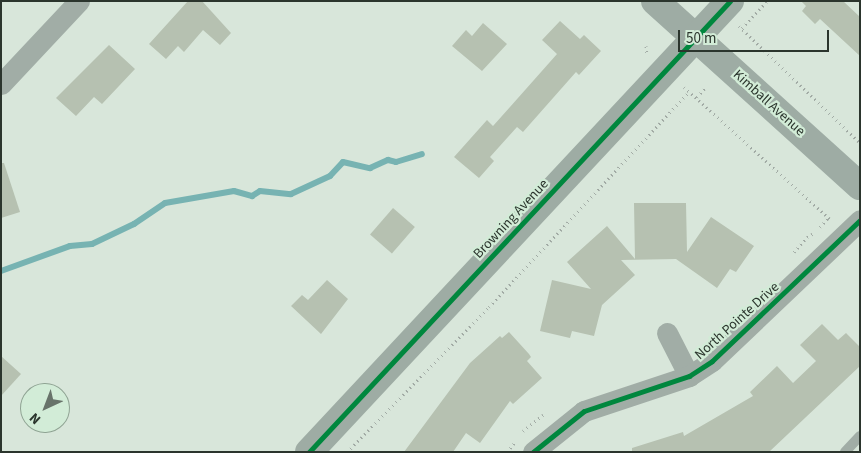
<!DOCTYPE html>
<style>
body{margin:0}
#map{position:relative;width:861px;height:453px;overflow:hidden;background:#d8e6da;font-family:"Source Sans 3",sans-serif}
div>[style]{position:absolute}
.stream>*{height:6px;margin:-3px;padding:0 3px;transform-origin:3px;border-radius:3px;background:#77b3b2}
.building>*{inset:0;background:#b6c1b1;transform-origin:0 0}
.path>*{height:3px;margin-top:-1.5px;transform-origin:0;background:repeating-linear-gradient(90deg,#a1aaa4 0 1px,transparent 0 5px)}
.lane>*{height:10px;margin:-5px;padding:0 5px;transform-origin:5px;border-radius:5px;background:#a1ada6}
.street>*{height:21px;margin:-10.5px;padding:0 10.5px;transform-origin:10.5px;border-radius:10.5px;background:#a1ada6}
.secondary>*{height:28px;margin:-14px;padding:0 14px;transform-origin:14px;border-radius:14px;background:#9eaca4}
.cycleway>*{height:5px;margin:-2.5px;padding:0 2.5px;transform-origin:2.5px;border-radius:2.5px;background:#00873e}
span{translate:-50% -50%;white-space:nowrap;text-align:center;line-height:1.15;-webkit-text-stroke:4.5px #d2ecd7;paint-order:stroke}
.street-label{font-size:14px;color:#2b352d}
.frame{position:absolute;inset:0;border:2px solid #2b352d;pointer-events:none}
.north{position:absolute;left:20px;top:383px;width:50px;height:50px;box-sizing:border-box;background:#d2ecd7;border:1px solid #8fa393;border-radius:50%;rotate:223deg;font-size:14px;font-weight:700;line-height:20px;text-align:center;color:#2b352d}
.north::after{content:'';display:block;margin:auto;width:18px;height:22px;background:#68736a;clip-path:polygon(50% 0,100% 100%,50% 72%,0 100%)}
.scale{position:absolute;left:678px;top:30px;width:151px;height:22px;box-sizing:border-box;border:2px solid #2b352d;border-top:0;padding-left:6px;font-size:15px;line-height:18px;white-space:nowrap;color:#2b352d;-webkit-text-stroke:4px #d2ecd7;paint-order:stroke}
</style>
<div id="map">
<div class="stream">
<div style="left:1px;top:271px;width:73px;rotate:-19.9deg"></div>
<div style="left:70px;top:246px;width:22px;rotate:-5deg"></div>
<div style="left:92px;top:244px;width:47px;rotate:-25.5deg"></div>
<div style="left:134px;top:224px;width:37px;rotate:-34deg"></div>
<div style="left:165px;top:203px;width:70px;rotate:-9.9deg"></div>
<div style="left:234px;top:191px;width:19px;rotate:16deg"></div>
<div style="left:252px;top:196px;width:9px;rotate:-32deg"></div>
<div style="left:260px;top:191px;width:31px;rotate:6deg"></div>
<div style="left:291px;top:194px;width:43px;rotate:-24.8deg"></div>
<div style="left:330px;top:176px;width:19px;rotate:-47deg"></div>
<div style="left:343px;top:162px;width:28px;rotate:13deg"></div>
<div style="left:370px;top:168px;width:20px;rotate:-24deg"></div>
<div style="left:388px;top:160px;width:8px;rotate:14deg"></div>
<div style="left:396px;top:162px;width:27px;rotate:-17deg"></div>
</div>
<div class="building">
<div style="clip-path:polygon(188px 1px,202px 1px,231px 33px,220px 45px,203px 30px,184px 52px,178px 46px,166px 59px,149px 44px)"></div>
<div style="clip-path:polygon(801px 1px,843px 1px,860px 17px,860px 56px,820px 19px,815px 24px,802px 11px,806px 6px)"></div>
<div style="clip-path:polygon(560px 21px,580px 39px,584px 35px,601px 51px,579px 75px,576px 72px,523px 132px,517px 127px,490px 157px,494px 161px,479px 178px,454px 157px,487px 120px,493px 126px,557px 54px,542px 40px)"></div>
<div style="clip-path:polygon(483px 23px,507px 44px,482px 71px,452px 46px,466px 30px,472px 36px)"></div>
<div style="clip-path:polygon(109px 45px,135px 69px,102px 104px,94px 97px,76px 116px,56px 98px)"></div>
<div style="clip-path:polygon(1px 163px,4px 163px,20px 212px,1px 218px)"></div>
<div style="clip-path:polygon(634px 203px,686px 203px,687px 252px,711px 217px,754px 246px,736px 272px,730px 269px,717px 288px,676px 259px,621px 260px,635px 275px,602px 305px,594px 336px,572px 331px,570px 338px,540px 331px,552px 280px,591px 289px,567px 262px,607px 226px,635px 259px)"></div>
<div style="left:393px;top:208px;width:29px;height:35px;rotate:41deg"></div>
<div style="clip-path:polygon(327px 280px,348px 299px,321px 334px,291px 306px,302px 295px,308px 300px)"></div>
<div style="clip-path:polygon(822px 324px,838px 340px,846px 333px,860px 347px,860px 366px,769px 452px,632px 452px,632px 448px,683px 432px,684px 436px,753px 396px,750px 392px,777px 366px,793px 383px,816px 361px,800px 345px)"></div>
<div style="clip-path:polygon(509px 332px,529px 354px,531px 357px,527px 361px,542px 378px,513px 404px,510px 401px,480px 443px,466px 433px,453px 452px,404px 452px,470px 363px,500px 336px,502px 338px)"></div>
<div style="clip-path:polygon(1px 356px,21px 374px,1px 396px)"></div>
</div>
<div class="path">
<div style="left:739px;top:26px;width:168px;rotate:44deg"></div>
<div style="left:742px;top:28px;width:37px;rotate:-47deg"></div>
<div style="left:646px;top:46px;width:9px;rotate:84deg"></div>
<div style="left:684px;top:87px;width:197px;rotate:42.1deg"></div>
<div style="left:697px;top:97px;width:13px;rotate:-48deg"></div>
<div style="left:820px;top:227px;width:12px;rotate:-48deg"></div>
<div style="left:794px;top:252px;width:20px;rotate:-49deg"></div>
<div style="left:807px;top:237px;width:8px;rotate:-30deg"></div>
<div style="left:523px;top:431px;width:26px;rotate:-39deg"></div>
<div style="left:347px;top:452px;width:203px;rotate:-45.6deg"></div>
<div style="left:489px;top:307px;width:294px;rotate:-47.1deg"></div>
<div style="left:507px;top:452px;width:13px;rotate:-51deg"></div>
</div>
<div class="lane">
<div style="left:845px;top:452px;width:22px;rotate:-47deg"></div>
</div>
<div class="street">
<div style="left:1px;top:84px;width:114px;rotate:-46.8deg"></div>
<div style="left:667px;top:333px;width:48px;rotate:62.9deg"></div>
<div style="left:533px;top:452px;width:65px;rotate:-38.8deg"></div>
<div style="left:584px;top:411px;width:111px;rotate:-18.4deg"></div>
<div style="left:689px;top:376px;width:27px;rotate:-33deg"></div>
<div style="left:712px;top:361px;width:204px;rotate:-43.6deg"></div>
</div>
<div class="secondary">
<div style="left:655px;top:1px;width:276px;rotate:42.1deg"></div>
<div style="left:309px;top:452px;width:617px;rotate:-46.97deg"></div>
</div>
<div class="cycleway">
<div style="left:309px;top:452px;width:617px;rotate:-46.97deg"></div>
<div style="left:533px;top:452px;width:65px;rotate:-38.8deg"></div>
<div style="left:584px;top:411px;width:111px;rotate:-18.4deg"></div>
<div style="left:689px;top:376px;width:27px;rotate:-33deg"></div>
<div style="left:712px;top:361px;width:204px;rotate:-43.6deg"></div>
</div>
<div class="street-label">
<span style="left:769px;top:103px;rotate:42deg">Kimball Avenue</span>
<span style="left:511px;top:219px;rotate:-47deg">Browning Avenue</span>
<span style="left:737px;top:321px;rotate:-42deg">North Pointe Drive</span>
</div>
<div class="frame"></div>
<div class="north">N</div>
<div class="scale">50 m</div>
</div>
